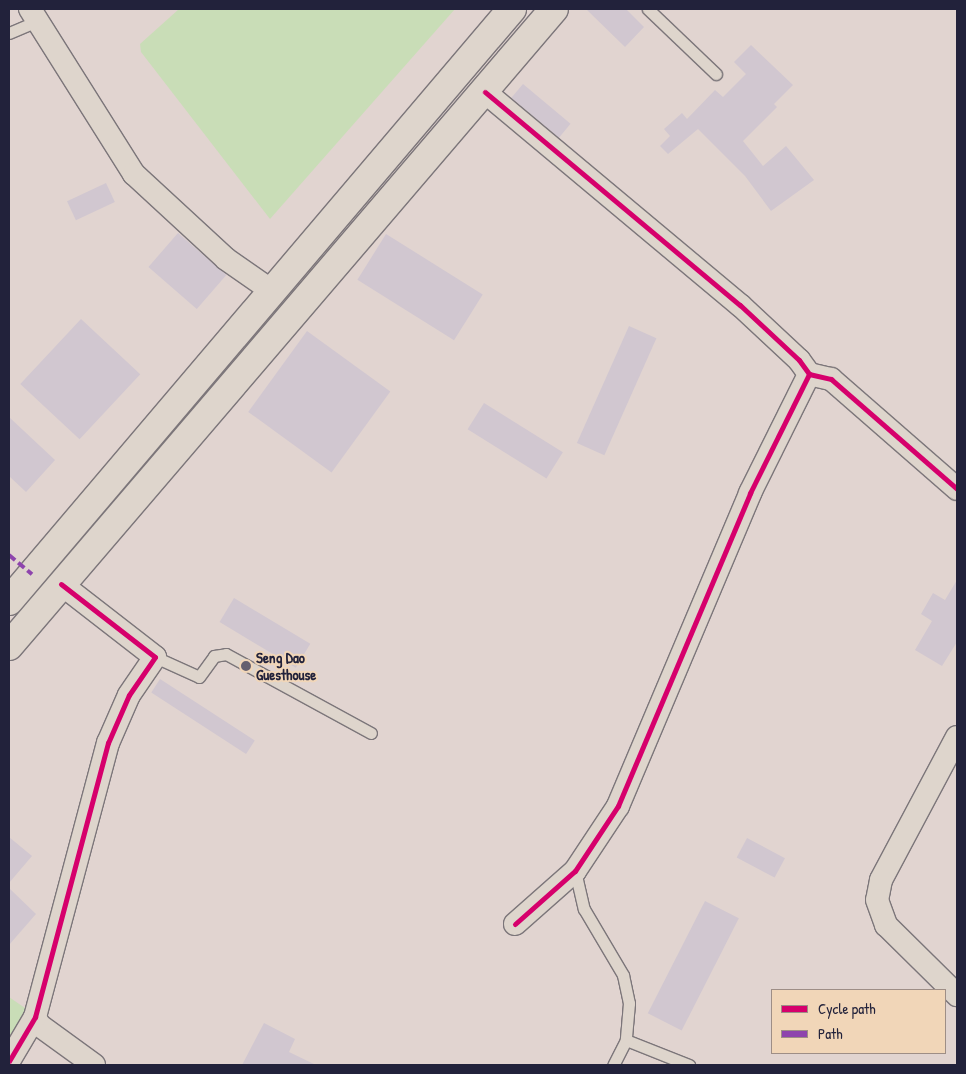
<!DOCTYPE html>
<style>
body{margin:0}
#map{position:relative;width:966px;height:1074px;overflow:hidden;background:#e1d4d0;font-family:"Patrick Hand",sans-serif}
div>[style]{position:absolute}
.green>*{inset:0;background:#c9ddb7}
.building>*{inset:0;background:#d1c7d0;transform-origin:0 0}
.roads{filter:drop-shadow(1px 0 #7c767a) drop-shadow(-1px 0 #7c767a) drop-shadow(0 1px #7c767a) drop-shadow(0 -1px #7c767a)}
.service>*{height:11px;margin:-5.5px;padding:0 5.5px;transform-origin:5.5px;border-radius:5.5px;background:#ded5cc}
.minor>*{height:22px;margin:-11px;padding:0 11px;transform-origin:11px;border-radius:11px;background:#ded5cc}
.secondary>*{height:28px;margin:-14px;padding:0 14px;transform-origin:14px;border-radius:14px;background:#ded5cc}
.quiet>*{height:4px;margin-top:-2px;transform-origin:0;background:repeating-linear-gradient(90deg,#8e44ad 0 8px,transparent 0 12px)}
.cycleway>*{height:5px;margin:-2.5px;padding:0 2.5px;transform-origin:2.5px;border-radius:2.5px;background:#d6006c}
.dots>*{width:14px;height:14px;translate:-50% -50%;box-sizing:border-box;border:2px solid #f1d6b8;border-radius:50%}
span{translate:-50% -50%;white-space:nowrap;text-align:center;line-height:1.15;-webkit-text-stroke:4px #f1d6b8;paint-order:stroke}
.poi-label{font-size:15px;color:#22223b;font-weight:700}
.left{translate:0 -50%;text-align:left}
.frame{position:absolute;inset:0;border:10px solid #22223b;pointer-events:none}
.legend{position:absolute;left:771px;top:989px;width:175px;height:65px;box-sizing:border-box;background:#f1d6b8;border:1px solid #9e8e86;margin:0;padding:6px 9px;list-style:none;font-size:15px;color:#22223b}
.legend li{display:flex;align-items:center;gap:10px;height:25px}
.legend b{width:25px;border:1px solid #9e8e86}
</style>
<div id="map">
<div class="green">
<div style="clip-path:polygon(179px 9px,455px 9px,270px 219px,141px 52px,140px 44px)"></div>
<div style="clip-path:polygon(9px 997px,28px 1010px,9px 1041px)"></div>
</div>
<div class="building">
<div style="clip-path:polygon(586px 9px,626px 9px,644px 27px,625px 47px)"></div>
<div style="clip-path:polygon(751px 45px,793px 85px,774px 104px,777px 107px,743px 141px,763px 166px,786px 146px,814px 180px,771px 211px,745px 176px,698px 129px,668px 154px,660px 146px,670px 136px,664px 129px,682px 113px,687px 119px,715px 90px,723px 97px,746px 74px,734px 62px)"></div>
<div style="left:523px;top:84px;width:62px;height:18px;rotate:40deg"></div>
<div style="left:106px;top:183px;width:21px;height:43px;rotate:65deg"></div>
<div style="left:178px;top:233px;width:64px;height:45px;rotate:41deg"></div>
<div style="left:386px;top:234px;width:114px;height:54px;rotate:32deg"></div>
<div style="left:81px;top:319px;width:81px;height:89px;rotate:43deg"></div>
<div style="left:629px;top:326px;width:30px;height:128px;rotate:24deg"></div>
<div style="left:307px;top:331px;width:103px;height:100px;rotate:36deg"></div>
<div style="left:484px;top:403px;width:93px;height:31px;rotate:32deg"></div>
<div style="clip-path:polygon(9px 417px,55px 460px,26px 492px,9px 476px)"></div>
<div style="clip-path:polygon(957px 580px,957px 642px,942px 666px,915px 650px,932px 621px,921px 614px,933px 593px,945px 600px)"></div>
<div style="left:234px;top:598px;width:89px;height:28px;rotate:31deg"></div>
<div style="left:160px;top:679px;width:113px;height:16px;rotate:33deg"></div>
<div style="clip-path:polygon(9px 837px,32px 856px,9px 883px)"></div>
<div style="left:747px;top:838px;width:43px;height:22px;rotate:28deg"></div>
<div style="clip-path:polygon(9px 888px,36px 914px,9px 945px)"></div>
<div style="left:705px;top:901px;width:38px;height:126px;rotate:27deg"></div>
<div style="clip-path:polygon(264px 1023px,295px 1039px,289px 1052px,316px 1065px,242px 1065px)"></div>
</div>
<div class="roads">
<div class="service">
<div style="left:648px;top:9px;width:94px;rotate:43.7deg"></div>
<div style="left:9px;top:33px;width:30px;rotate:-23deg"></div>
<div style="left:155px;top:657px;width:48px;rotate:24.4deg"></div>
<div style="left:199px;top:677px;width:26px;rotate:-54deg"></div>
<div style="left:214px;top:656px;width:12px;rotate:-9deg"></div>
<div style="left:226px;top:654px;width:165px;rotate:28.6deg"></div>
<div style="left:575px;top:871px;width:39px;rotate:77deg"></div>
<div style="left:584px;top:909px;width:77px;rotate:59.4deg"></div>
<div style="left:623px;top:975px;width:29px;rotate:78deg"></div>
<div style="left:629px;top:1003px;width:37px;rotate:95deg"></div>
<div style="left:626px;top:1040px;width:28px;rotate:117deg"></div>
<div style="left:626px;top:1040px;width:68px;rotate:21.6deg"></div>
</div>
<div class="minor">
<div style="left:30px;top:9px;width:195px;rotate:57.8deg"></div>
<div style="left:134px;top:174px;width:125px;rotate:42.7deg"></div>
<div style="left:226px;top:259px;width:56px;rotate:34.8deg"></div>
<div style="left:485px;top:92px;width:332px;rotate:39.9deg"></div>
<div style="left:740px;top:305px;width:81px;rotate:43deg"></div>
<div style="left:799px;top:360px;width:17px;rotate:54deg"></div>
<div style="left:809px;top:374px;width:23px;rotate:13deg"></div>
<div style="left:831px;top:379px;width:167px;rotate:41.1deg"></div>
<div style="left:957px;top:737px;width:162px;rotate:118deg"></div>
<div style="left:881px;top:880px;width:20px;rotate:101deg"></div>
<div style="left:877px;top:900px;width:27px;rotate:70deg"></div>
<div style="left:886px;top:925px;width:100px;rotate:44.6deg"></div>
<div style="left:515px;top:924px;width:80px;rotate:-41.5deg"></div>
<div style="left:575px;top:871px;width:78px;rotate:-56.5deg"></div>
<div style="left:618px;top:806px;width:340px;rotate:-67.1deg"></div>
<div style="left:750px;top:493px;width:133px;rotate:-63.6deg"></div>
<div style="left:35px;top:1017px;width:9px;rotate:63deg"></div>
<div style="left:39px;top:1025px;width:68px;rotate:36deg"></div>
<div style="left:9px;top:1061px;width:51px;rotate:-59.4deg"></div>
<div style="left:35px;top:1017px;width:284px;rotate:-75.1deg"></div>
<div style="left:108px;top:743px;width:52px;rotate:-66.4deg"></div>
<div style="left:129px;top:695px;width:46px;rotate:-55.6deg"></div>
<div style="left:155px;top:657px;width:119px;rotate:-142.2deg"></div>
</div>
<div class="secondary">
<div style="left:9px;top:601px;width:777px;rotate:-49.65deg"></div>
<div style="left:9px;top:646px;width:838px;rotate:-49.45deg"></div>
</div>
</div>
<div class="quiet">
<div style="left:9px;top:555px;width:30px;rotate:40deg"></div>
</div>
<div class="cycleway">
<div style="left:485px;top:92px;width:332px;rotate:39.9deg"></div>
<div style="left:740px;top:305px;width:81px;rotate:43deg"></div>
<div style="left:799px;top:360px;width:17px;rotate:54deg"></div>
<div style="left:809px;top:374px;width:23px;rotate:13deg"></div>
<div style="left:831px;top:379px;width:167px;rotate:41.1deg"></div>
<div style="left:515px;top:924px;width:80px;rotate:-41.5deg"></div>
<div style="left:575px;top:871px;width:78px;rotate:-56.5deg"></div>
<div style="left:618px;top:806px;width:340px;rotate:-67.1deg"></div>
<div style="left:750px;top:493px;width:133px;rotate:-63.6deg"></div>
<div style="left:9px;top:1061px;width:51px;rotate:-59.4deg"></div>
<div style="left:35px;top:1017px;width:284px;rotate:-75.1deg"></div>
<div style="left:108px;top:743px;width:52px;rotate:-66.4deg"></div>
<div style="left:129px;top:695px;width:46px;rotate:-55.6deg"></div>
<div style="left:155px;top:657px;width:119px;rotate:-142.2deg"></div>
</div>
<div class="dots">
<div style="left:246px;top:666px;background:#65606f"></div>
</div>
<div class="poi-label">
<span class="left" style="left:256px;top:666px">Seng Dao<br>Guesthouse</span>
</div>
<div class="frame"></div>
<ul class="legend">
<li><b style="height:6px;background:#d6006c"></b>Cycle path</li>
<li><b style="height:6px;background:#8e44ad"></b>Path</li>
</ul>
</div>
